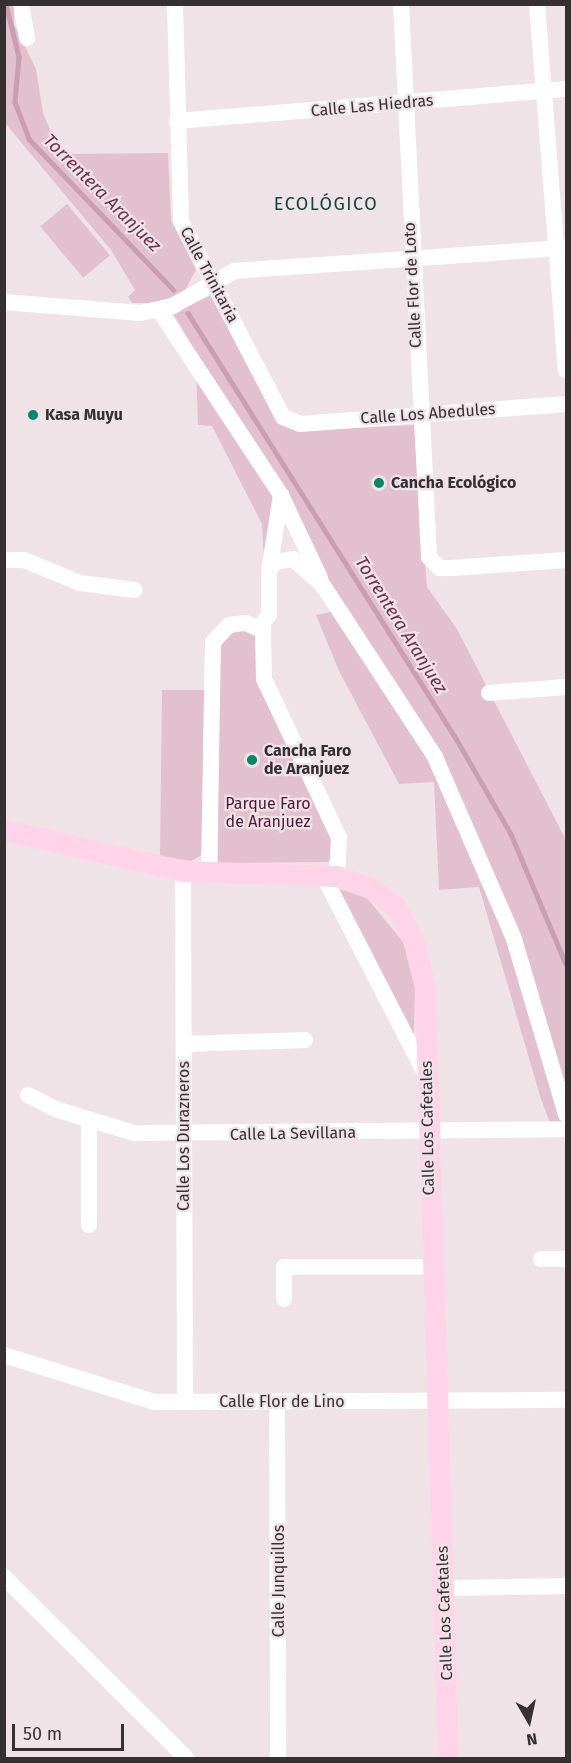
<!DOCTYPE html>
<meta charset="utf-8">
<style>
body{margin:0}
#map{position:relative;width:571px;height:1763px;overflow:hidden;background:#f0e3e8;font-family:"Fira Sans",sans-serif}
div>[style]{position:absolute}
.green>*{inset:0;background:#e2c0ce;transform-origin:0 0}
.stream>*{height:4.5px;margin:-2.25px;padding:0 2.25px;transform-origin:2.25px;border-radius:2.25px;background:#cb9db1}
.minor>*{height:16px;margin:-8px;padding:0 8px;transform-origin:8px;border-radius:8px;background:#fff}
.major>*{height:21px;margin:-10.5px;padding:0 10.5px;transform-origin:10.5px;border-radius:10.5px;background:#ffd4e8}
.dots>*{width:16px;height:16px;translate:-50% -50%;box-sizing:border-box;border:3px solid #f0e3e8;border-radius:50%}
span{translate:-50% -50%;white-space:nowrap;text-align:center;line-height:1.15;-webkit-text-stroke:4.5px #f0e3e8;paint-order:stroke}
.street-label{font-size:16px;color:#363033}
.poi-label{font-size:16px;color:#363033;font-weight:700}
.left{translate:0 -50%;text-align:left}
.park-label{font-size:16px;color:#4e1735}
.water-label{font-size:18px;color:#6c324f;font-style:italic}
.neighbourhood-label{font-size:18px;color:#144739;letter-spacing:1.5px}
.frame{position:absolute;inset:0;border:6px solid #363033;pointer-events:none}
.north{position:absolute;left:499px;top:1691px;width:60px;height:60px;-webkit-text-stroke:4px #f0e3e8;paint-order:stroke;rotate:171deg;font-size:16px;font-weight:700;line-height:24px;text-align:center;color:#363033}
.north::after{content:'';display:block;margin:auto;width:21px;height:27px;background:#363033;clip-path:polygon(50% 0,100% 100%,50% 72%,0 100%)}
.scale{position:absolute;left:12px;top:1724px;width:112px;height:27px;box-sizing:border-box;border:3px solid #363033;border-top:0;padding-left:8px;font-size:18px;line-height:21px;white-space:nowrap;color:#363033;-webkit-text-stroke:4px #f0e3e8;paint-order:stroke}
</style>
<div id="map">
<div class="green">
<div style="clip-path:polygon(4px 5px,14px 5px,14px 24px,36px 69px,43px 113px,60px 154px,168px 153px,171px 220px,196px 270px,185px 290px,159px 303px,132px 303px,128px 297px,135px 290px,111px 250px,5px 123px)"></div>
<div style="left:67px;top:204px;width:67px;height:35px;rotate:50deg"></div>
<div style="clip-path:polygon(212px 295px,280px 424px,298px 431px,414px 425px,427px 587px,457px 629px,487px 687px,484px 699px,493px 699px,566px 840px,566px 1090px,519px 936px,444px 760px,319px 566px,173px 313px)"></div>
<div style="clip-path:polygon(196px 370px,276px 498px,264px 563px,262px 524px,212px 426px,198px 425px)"></div>
<div style="clip-path:polygon(335px 611px,429px 755px,489px 886px,563px 1122px,550px 1123px,540px 1096px,479px 887px,439px 890px,434px 782px,399px 784px,339px 671px,316px 615px)"></div>
<div style="clip-path:polygon(245px 629px,255px 633px,331px 828px,333px 856px,328px 862px,218px 863px,219px 649px,227px 634px)"></div>
<div style="clip-path:polygon(162px 690px,204px 690px,202px 855px,191px 861px,160px 856px)"></div>
<div style="clip-path:polygon(337px 888px,367px 898px,403px 942px,415px 985px,414px 1035px)"></div>
</div>
<div class="stream">
<div style="left:6px;top:4px;width:55px;rotate:76.2deg"></div>
<div style="left:19px;top:57px;width:45px;rotate:95.1deg"></div>
<div style="left:15px;top:102px;width:40px;rotate:69deg"></div>
<div style="left:29px;top:139px;width:209px;rotate:46.2deg"></div>
<div style="left:188px;top:313px;width:505px;rotate:57.79deg"></div>
<div style="left:457px;top:740px;width:108px;rotate:60.1deg"></div>
<div style="left:511px;top:834px;width:141px;rotate:67.1deg"></div>
</div>
<div class="minor">
<div style="left:21px;top:4px;width:35px;rotate:80deg"></div>
<div style="left:175px;top:4px;width:217px;rotate:88.4deg"></div>
<div style="left:181px;top:221px;width:221px;rotate:62.5deg"></div>
<div style="left:283px;top:417px;width:18px;rotate:22deg"></div>
<div style="left:300px;top:424px;width:267px;rotate:-4.3deg"></div>
<div style="left:401px;top:4px;width:554px;rotate:87.1deg"></div>
<div style="left:429px;top:557px;width:16px;rotate:45deg"></div>
<div style="left:440px;top:568px;width:11px"></div>
<div style="left:451px;top:568px;width:115px;rotate:-4deg"></div>
<div style="left:537px;top:4px;width:367px;rotate:85.5deg"></div>
<div style="left:177px;top:121px;width:390px;rotate:-4.7deg"></div>
<div style="left:4px;top:302px;width:136px;rotate:4.6deg"></div>
<div style="left:140px;top:313px;width:34px;rotate:-12deg"></div>
<div style="left:173px;top:306px;width:70px;rotate:-29.8deg"></div>
<div style="left:234px;top:271px;width:333px;rotate:-4deg"></div>
<div style="left:159px;top:310px;width:222px;rotate:56.6deg"></div>
<div style="left:281px;top:495px;width:92px;rotate:64.8deg"></div>
<div style="left:4px;top:560px;width:20px"></div>
<div style="left:24px;top:560px;width:61px;rotate:22.3deg"></div>
<div style="left:80px;top:583px;width:55px;rotate:7.3deg"></div>
<div style="left:269px;top:571px;width:11px;rotate:-56deg"></div>
<div style="left:275px;top:562px;width:18px;rotate:-9deg"></div>
<div style="left:293px;top:559px;width:38px;rotate:41deg"></div>
<div style="left:322px;top:584px;width:207px;rotate:56.8deg"></div>
<div style="left:435px;top:757px;width:198px;rotate:66.5deg"></div>
<div style="left:514px;top:939px;width:183px;rotate:73.5deg"></div>
<div style="left:260px;top:627px;width:15px;rotate:-53deg"></div>
<div style="left:269px;top:615px;width:44px;rotate:-90deg"></div>
<div style="left:269px;top:571px;width:77px;rotate:-81deg"></div>
<div style="left:489px;top:693px;width:77px;rotate:-4.5deg"></div>
<div style="left:183px;top:871px;width:531px;rotate:89.78deg"></div>
<div style="left:209px;top:872px;width:230px;rotate:-89deg"></div>
<div style="left:213px;top:642px;width:23px;rotate:-47deg"></div>
<div style="left:229px;top:625px;width:17px;rotate:-7deg"></div>
<div style="left:246px;top:623px;width:19px;rotate:25deg"></div>
<div style="left:263px;top:631px;width:48px;rotate:88.8deg"></div>
<div style="left:264px;top:679px;width:176px;rotate:64.7deg"></div>
<div style="left:339px;top:838px;width:38px;rotate:93deg"></div>
<div style="left:323px;top:875px;width:227px;rotate:62.8deg"></div>
<div style="left:184px;top:1044px;width:121px;rotate:-1.9deg"></div>
<div style="left:28px;top:1095px;width:30px;rotate:27deg"></div>
<div style="left:55px;top:1109px;width:83px;rotate:16.9deg"></div>
<div style="left:134px;top:1133px;width:432px;rotate:-0.5deg"></div>
<div style="left:89px;top:1225px;width:105px;rotate:-90deg"></div>
<div style="left:541px;top:1259px;width:25px"></div>
<div style="left:284px;top:1299px;width:32px;rotate:-90deg"></div>
<div style="left:284px;top:1267px;width:147px"></div>
<div style="left:4px;top:1355px;width:157px;rotate:17.4deg"></div>
<div style="left:154px;top:1402px;width:412px;rotate:-0.3deg"></div>
<div style="left:277px;top:1403px;width:355px;rotate:89.8deg"></div>
<div style="left:4px;top:1577px;width:257px;rotate:44.8deg"></div>
<div style="left:445px;top:1588px;width:121px;rotate:-0.9deg"></div>
</div>
<div class="major">
<div style="left:4px;top:830px;width:184px;rotate:12.9deg"></div>
<div style="left:183px;top:871px;width:154px;rotate:1.9deg"></div>
<div style="left:337px;top:876px;width:35px;rotate:20deg"></div>
<div style="left:370px;top:888px;width:31px;rotate:36deg"></div>
<div style="left:395px;top:906px;width:38px;rotate:61deg"></div>
<div style="left:413px;top:939px;width:49px;rotate:76deg"></div>
<div style="left:425px;top:987px;width:771px;rotate:88.29deg"></div>
</div>
<div class="dots">
<div style="left:33px;top:415px;background:#048669"></div>
<div style="left:379px;top:483px;background:#048669"></div>
<div style="left:252px;top:760px;background:#048669"></div>
</div>
<div class="street-label">
<span style="left:372px;top:106px;rotate:-5deg">Calle Las Hiedras</span>
<span style="left:209px;top:275px;rotate:62deg">Calle Trinitaria</span>
<span style="left:413px;top:285px;rotate:-93deg">Calle Flor de Loto</span>
<span style="left:428px;top:414px;rotate:-4deg">Calle Los Abedules</span>
<span style="left:428px;top:1128px;rotate:-91deg">Calle Los Cafetales</span>
<span style="left:293px;top:1134px;rotate:-1deg">Calle La Sevillana</span>
<span style="left:184px;top:1136px;rotate:-90deg">Calle Los Durazneros</span>
<span style="left:282px;top:1402px">Calle Flor de Lino</span>
<span style="left:279px;top:1581px;rotate:-90deg">Calle Junquillos</span>
<span style="left:445px;top:1613px;rotate:-92deg">Calle Los Cafetales</span>
</div>
<div class="poi-label">
<span class="left" style="left:45px;top:415px">Kasa Muyu</span>
<span class="left" style="left:391px;top:483px">Cancha Ecológico</span>
<span class="left" style="left:264px;top:760px">Cancha Faro<br>de Aranjuez</span>
</div>
<div class="park-label">
<span style="left:268px;top:813px">Parque Faro<br>de Aranjuez</span>
</div>
<div class="water-label">
<span style="left:102px;top:193px;rotate:45deg">Torrentera Aranjuez</span>
<span style="left:401px;top:625px;rotate:58deg">Torrentera Aranjuez</span>
</div>
<div class="neighbourhood-label">
<span style="left:326px;top:204px">ECOLÓGICO</span>
</div>
<div class="frame"></div>
<div class="north">N</div>
<div class="scale">50 m</div>
</div>
